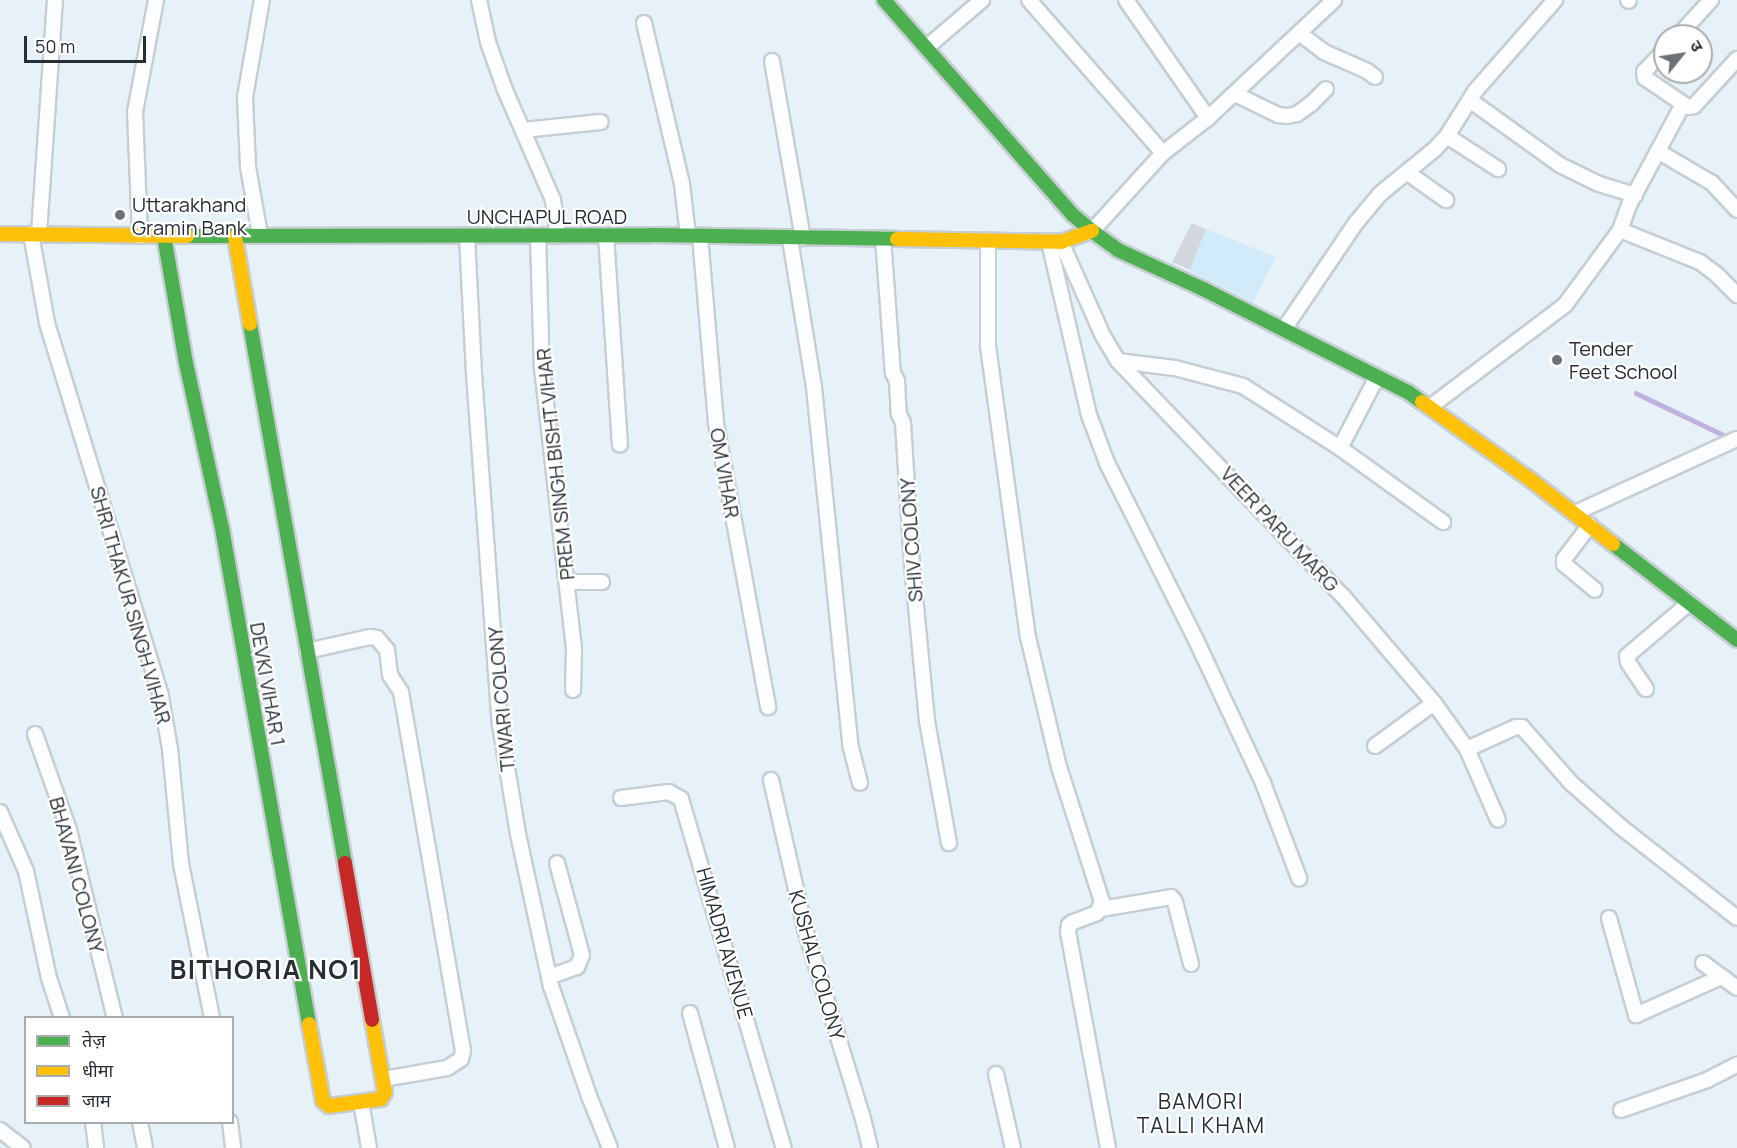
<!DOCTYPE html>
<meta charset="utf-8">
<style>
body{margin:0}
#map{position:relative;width:1737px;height:1148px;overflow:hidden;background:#e7f2f8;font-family:Manrope,"Noto Sans Devanagari",sans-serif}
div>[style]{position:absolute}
.green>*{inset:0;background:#d1ebfb}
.stream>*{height:4.5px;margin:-2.25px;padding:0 2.25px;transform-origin:2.25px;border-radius:2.25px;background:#c0b1df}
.building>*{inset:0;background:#d1d7dd}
.roads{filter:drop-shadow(2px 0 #c6ced3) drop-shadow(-2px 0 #c6ced3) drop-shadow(0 2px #c6ced3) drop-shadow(0 -2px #c6ced3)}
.street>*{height:14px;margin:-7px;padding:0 7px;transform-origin:7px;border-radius:7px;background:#fbfdfe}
.fast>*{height:14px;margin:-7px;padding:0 7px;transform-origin:7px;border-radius:7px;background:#4caf50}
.slow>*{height:14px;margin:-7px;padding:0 7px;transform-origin:7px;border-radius:7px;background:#ffc107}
.jam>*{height:14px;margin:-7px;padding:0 7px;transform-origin:7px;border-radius:7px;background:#c62828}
.dots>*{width:16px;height:16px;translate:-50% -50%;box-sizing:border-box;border:3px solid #fff;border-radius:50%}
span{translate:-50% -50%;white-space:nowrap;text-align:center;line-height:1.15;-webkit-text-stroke:4.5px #fff;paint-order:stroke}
.poi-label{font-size:20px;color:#282f33}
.left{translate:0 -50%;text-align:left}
.street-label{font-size:20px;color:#282f33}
.neighbourhood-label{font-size:21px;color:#282f33;letter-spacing:1.5px}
.district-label{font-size:26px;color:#282f33;font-weight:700;letter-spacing:1.5px}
.legend{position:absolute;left:24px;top:1016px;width:210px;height:108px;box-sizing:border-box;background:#fff;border:2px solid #a9acad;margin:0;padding:8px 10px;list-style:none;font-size:18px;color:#282f33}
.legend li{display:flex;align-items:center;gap:12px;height:30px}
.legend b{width:30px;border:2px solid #a9acad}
.north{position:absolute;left:1653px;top:24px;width:60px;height:60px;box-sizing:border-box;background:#fff;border:2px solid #a9acad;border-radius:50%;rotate:60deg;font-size:16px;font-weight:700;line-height:24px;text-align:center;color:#282f33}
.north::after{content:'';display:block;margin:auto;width:21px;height:27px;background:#6b7378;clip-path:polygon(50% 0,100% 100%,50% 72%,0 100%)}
.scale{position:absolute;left:24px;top:36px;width:122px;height:27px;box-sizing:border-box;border:3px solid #282f33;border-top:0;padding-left:8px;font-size:18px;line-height:21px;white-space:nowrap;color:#282f33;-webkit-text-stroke:4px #fff;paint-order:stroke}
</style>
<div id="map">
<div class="green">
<div style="clip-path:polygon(1206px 229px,1276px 257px,1253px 302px,1190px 271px)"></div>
</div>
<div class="stream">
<div style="left:1636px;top:393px;width:106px;rotate:25.6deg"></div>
</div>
<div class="building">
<div style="clip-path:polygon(1192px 223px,1206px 229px,1190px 270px,1172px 262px)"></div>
</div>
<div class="roads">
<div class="street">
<div style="left:479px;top:0;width:43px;rotate:77.9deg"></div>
<div style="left:488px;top:42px;width:51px;rotate:70.5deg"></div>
<div style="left:505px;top:90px;width:120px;rotate:66.4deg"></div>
<div style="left:553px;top:200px;width:36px;rotate:82deg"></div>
<div style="left:1029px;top:0;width:203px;rotate:48.8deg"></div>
<div style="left:1126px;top:0;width:144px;rotate:55.2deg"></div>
<div style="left:1628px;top:0;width:1px;rotate:45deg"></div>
<div style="left:644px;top:23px;width:165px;rotate:76.7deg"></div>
<div style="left:682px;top:184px;width:52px;rotate:83.4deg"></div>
<div style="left:1299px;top:33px;width:31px;rotate:37deg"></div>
<div style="left:1324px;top:52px;width:47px;rotate:23.8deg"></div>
<div style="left:1367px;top:71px;width:10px;rotate:37deg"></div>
<div style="left:1678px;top:36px;width:49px;rotate:-47.5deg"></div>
<div style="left:926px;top:48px;width:74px;rotate:-40.6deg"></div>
<div style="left:1665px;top:50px;width:30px;rotate:134deg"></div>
<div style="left:1644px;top:72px;width:6px;rotate:81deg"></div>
<div style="left:1645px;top:78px;width:52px;rotate:34deg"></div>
<div style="left:1688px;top:107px;width:6px;rotate:-9deg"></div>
<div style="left:1694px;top:106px;width:64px;rotate:-47.5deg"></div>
<div style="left:772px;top:61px;width:180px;rotate:80.1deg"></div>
<div style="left:1235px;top:94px;width:48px;rotate:26deg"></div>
<div style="left:1278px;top:115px;width:9px;rotate:6deg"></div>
<div style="left:1287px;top:116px;width:10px;rotate:-11deg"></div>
<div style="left:1297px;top:114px;width:17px;rotate:-36deg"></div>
<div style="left:1311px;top:104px;width:21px;rotate:-45deg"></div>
<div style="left:1471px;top:101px;width:110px;rotate:35.7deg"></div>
<div style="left:1560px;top:165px;width:43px;rotate:26deg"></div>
<div style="left:1599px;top:184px;width:38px;rotate:17deg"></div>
<div style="left:523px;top:130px;width:78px;rotate:-5.9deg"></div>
<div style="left:1447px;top:136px;width:61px;rotate:32.9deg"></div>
<div style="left:1659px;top:152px;width:61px;rotate:30.3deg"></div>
<div style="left:1712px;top:183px;width:37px;rotate:47deg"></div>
<div style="left:1408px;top:173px;width:47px;rotate:35.4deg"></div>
<div style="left:1620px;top:230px;width:86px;rotate:21.8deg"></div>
<div style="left:1700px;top:262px;width:20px;rotate:37deg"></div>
<div style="left:1716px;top:274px;width:30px;rotate:45deg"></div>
<div style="left:1092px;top:231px;width:105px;rotate:-47.7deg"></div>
<div style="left:1163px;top:153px;width:57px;rotate:-37.9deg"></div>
<div style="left:1208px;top:118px;width:173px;rotate:-43.1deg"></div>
<div style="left:31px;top:234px;width:90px;rotate:79.8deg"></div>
<div style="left:47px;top:323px;width:391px;rotate:73deg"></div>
<div style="left:161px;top:697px;width:53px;rotate:80.2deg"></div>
<div style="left:170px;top:749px;width:116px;rotate:84.5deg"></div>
<div style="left:181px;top:864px;width:157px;rotate:78.6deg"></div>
<div style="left:39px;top:234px;width:235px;rotate:-86.1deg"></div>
<div style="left:260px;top:235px;width:69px;rotate:-100deg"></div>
<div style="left:248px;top:167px;width:70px;rotate:-92.5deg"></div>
<div style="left:245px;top:97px;width:98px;rotate:-80.1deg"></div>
<div style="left:606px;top:235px;width:210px;rotate:86.2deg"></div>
<div style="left:140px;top:236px;width:124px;rotate:-92.3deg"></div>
<div style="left:135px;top:112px;width:114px;rotate:-79.4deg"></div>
<div style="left:467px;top:236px;width:138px;rotate:87.1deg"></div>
<div style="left:474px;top:374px;width:352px;rotate:85.8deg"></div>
<div style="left:500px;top:725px;width:110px;rotate:80.6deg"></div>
<div style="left:518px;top:834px;width:156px;rotate:77.8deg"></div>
<div style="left:551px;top:986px;width:116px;rotate:70.9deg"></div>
<div style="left:589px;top:1096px;width:56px;rotate:68deg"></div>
<div style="left:700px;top:236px;width:188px;rotate:85.1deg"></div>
<div style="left:716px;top:423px;width:289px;rotate:79.6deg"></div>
<div style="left:538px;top:237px;width:131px;rotate:88.3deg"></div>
<div style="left:542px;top:368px;width:283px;rotate:83.5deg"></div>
<div style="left:574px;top:649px;width:41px;rotate:91.4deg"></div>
<div style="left:883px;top:238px;width:135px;rotate:85.8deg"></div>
<div style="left:893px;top:373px;width:9px;rotate:63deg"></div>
<div style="left:897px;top:381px;width:33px;rotate:87deg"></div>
<div style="left:899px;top:414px;width:10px;rotate:66deg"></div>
<div style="left:903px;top:423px;width:142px;rotate:86.4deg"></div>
<div style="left:912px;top:565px;width:157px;rotate:84.5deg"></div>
<div style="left:927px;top:721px;width:124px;rotate:79.8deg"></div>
<div style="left:790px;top:239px;width:150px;rotate:80.8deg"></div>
<div style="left:814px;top:387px;width:359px;rotate:84.2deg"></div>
<div style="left:850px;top:744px;width:40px;rotate:75.6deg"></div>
<div style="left:988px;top:241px;width:105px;rotate:90deg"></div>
<div style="left:988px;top:346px;width:294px;rotate:82.2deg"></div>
<div style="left:1028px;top:637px;width:134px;rotate:76.6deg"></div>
<div style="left:1059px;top:767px;width:142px;rotate:72.3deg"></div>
<div style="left:1102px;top:902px;width:12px;rotate:114deg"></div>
<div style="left:1097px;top:913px;width:26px;rotate:159deg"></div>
<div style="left:1073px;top:922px;width:5px;rotate:143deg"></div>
<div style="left:1069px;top:925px;width:7px;rotate:98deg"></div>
<div style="left:1068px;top:932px;width:220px;rotate:79.5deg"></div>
<div style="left:1049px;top:242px;width:178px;rotate:77deg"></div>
<div style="left:1089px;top:415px;width:51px;rotate:69.4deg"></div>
<div style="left:1107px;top:463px;width:200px;rotate:63.3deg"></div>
<div style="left:1197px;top:642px;width:156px;rotate:64.9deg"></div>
<div style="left:1263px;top:783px;width:102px;rotate:69.2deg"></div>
<div style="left:1061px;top:242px;width:103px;rotate:65.9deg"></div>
<div style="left:1103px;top:336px;width:29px;rotate:59deg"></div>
<div style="left:1118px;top:361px;width:324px;rotate:46.3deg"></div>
<div style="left:1342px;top:595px;width:142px;rotate:49.6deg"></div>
<div style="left:1434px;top:703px;width:57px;rotate:54.3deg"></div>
<div style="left:1467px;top:749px;width:77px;rotate:66.4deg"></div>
<div style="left:1284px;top:329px;width:127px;rotate:-55.9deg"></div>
<div style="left:1355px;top:224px;width:39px;rotate:-50deg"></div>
<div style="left:1380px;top:194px;width:71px;rotate:-39.3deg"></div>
<div style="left:1435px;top:149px;width:18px;rotate:-47deg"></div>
<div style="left:1447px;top:136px;width:54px;rotate:-57.8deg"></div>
<div style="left:1476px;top:90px;width:120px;rotate:-48.7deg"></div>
<div style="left:1118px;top:361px;width:57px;rotate:7deg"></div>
<div style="left:1175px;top:368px;width:70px;rotate:14.8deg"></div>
<div style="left:1243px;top:386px;width:115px;rotate:32.6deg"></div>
<div style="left:1340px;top:448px;width:127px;rotate:35.7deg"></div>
<div style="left:1430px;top:407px;width:169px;rotate:-37.1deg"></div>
<div style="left:1565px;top:305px;width:93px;rotate:-53.7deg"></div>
<div style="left:1620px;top:230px;width:29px;rotate:-70deg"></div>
<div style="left:1630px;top:203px;width:112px;rotate:-61.8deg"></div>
<div style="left:1340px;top:448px;width:80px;rotate:-62.5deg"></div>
<div style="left:1575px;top:513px;width:178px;rotate:-24.6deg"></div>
<div style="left:1590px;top:525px;width:43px;rotate:127.4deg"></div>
<div style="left:1564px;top:559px;width:5px;rotate:90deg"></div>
<div style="left:1564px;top:564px;width:40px;rotate:40deg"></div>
<div style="left:567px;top:582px;width:35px"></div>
<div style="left:307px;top:651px;width:65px;rotate:-12.5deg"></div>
<div style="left:370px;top:637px;width:7px;rotate:8deg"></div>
<div style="left:377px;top:638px;width:16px;rotate:50deg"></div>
<div style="left:387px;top:650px;width:25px;rotate:83deg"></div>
<div style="left:390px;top:675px;width:20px;rotate:57deg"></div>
<div style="left:401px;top:692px;width:364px;rotate:80.2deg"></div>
<div style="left:463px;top:1051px;width:8px;rotate:104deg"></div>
<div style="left:461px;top:1059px;width:17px;rotate:147deg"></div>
<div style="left:447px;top:1068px;width:65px;rotate:170.2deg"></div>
<div style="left:1646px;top:689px;width:32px;rotate:-124deg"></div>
<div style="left:1628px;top:662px;width:6px;rotate:-99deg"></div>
<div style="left:1627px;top:656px;width:82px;rotate:-40.5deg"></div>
<div style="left:35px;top:734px;width:102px;rotate:70.5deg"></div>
<div style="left:69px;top:830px;width:194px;rotate:76.3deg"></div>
<div style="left:1375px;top:746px;width:73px;rotate:-36.1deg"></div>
<div style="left:1467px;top:749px;width:54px;rotate:-24.2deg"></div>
<div style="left:1516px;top:727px;width:6px"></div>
<div style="left:1522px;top:727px;width:74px;rotate:48.8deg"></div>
<div style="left:1571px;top:783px;width:67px;rotate:41.3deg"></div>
<div style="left:1621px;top:827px;width:147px;rotate:38.1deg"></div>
<div style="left:771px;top:780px;width:153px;rotate:77.1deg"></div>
<div style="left:805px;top:929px;width:195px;rotate:73deg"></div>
<div style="left:862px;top:1115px;width:34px;rotate:76deg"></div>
<div style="left:621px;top:798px;width:48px;rotate:-7.1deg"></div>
<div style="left:669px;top:792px;width:14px;rotate:30deg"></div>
<div style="left:681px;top:799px;width:364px;rotate:73.6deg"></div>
<div style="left:0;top:812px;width:64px;rotate:66.2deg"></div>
<div style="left:26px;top:871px;width:109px;rotate:77.9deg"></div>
<div style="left:49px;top:978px;width:42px;rotate:72deg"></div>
<div style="left:1101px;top:909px;width:71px;rotate:-9.7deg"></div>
<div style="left:1171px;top:897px;width:6px;rotate:51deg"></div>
<div style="left:1175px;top:902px;width:64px;rotate:75.5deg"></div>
<div style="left:1609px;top:918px;width:101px;rotate:74.4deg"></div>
<div style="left:1636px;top:1015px;width:93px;rotate:-24.1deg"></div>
<div style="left:1703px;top:963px;width:42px;rotate:36.3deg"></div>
<div style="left:549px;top:977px;width:30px;rotate:-20deg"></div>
<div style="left:577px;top:967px;width:13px;rotate:-67deg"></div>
<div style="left:582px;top:955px;width:95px;rotate:-105.2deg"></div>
<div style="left:690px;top:1013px;width:140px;rotate:74.7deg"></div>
<div style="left:996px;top:1074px;width:76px;rotate:77.1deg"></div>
<div style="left:361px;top:1102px;width:47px;rotate:80.1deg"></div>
<div style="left:1621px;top:1110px;width:91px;rotate:-19.2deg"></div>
<div style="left:1707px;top:1080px;width:34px;rotate:-27deg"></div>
<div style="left:93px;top:1122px;width:26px;rotate:83deg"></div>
<div style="left:140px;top:1122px;width:26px;rotate:79deg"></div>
<div style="left:230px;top:1122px;width:26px;rotate:83deg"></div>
<div style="left:0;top:1130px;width:29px;rotate:38deg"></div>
</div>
<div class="fast">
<div style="left:884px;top:0;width:286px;rotate:48.7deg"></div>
<div style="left:1073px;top:215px;width:25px;rotate:40deg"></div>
<div style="left:1092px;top:231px;width:32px;rotate:36deg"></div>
<div style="left:1118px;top:250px;width:94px;rotate:24.6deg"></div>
<div style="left:1203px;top:289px;width:229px;rotate:26.7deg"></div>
<div style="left:1408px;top:392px;width:17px;rotate:36deg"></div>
<div style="left:164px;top:236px;width:129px;rotate:80.2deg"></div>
<div style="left:186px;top:363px;width:169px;rotate:77.7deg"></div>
<div style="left:222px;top:528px;width:504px;rotate:80.05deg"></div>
<div style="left:187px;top:236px;width:464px;rotate:-0.1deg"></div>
<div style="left:651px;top:235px;width:246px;rotate:0.9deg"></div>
<div style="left:250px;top:324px;width:547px;rotate:80deg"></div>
<div style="left:1613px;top:544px;width:157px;rotate:37.7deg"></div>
</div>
<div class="slow">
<div style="left:0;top:234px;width:187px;rotate:0.6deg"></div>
<div style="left:235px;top:237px;width:88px;rotate:80.2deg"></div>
<div style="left:897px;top:239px;width:164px;rotate:1deg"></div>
<div style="left:1061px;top:242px;width:33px;rotate:-20deg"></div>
<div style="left:1422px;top:402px;width:134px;rotate:35.6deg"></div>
<div style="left:1531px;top:480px;width:104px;rotate:38deg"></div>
<div style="left:309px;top:1024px;width:78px;rotate:79.7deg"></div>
<div style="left:323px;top:1101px;width:8px;rotate:40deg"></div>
<div style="left:329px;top:1106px;width:52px;rotate:-7.7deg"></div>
<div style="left:381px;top:1099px;width:8px;rotate:-60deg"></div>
<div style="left:385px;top:1092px;width:73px;rotate:-100.2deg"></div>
</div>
<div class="jam">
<div style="left:345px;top:863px;width:159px;rotate:80.2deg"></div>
</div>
</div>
<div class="dots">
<div style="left:120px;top:215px;background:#6b7378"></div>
<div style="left:1557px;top:360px;background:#6b7378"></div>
</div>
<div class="poi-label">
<span class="left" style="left:132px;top:216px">Uttarakhand<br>Gramin Bank</span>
<span class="left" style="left:1569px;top:360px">Tender<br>Feet School</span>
</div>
<div class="street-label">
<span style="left:547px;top:216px">UNCHAPUL ROAD</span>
<span style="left:555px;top:464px;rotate:-96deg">PREM SINGH BISHT VIHAR</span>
<span style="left:725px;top:473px;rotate:80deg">OM VIHAR</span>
<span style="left:1280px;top:529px;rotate:47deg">VEER PARU MARG</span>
<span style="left:911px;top:540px;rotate:-94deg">SHIV COLONY</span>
<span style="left:131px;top:605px;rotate:74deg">SHRI THAKUR SINGH VIHAR</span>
<span style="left:268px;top:684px;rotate:80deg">DEVKI VIHAR 1</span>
<span style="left:501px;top:699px;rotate:-95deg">TIWARI COLONY</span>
<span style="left:77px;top:875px;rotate:75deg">BHAVANI COLONY</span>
<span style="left:725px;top:943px;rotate:74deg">HIMADRI AVENUE</span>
<span style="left:817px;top:965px;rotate:74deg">KUSHAL COLONY</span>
</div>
<div class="neighbourhood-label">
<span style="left:1201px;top:1113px">BAMORI<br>TALLI KHAM</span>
</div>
<div class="district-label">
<span style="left:266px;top:970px">BITHORIA NO1</span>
</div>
<ul class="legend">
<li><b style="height:8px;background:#4caf50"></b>तेज़</li>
<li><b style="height:8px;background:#ffc107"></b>धीमा</li>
<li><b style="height:8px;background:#c62828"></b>जाम</li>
</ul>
<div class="north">उ</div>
<div class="scale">50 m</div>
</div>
